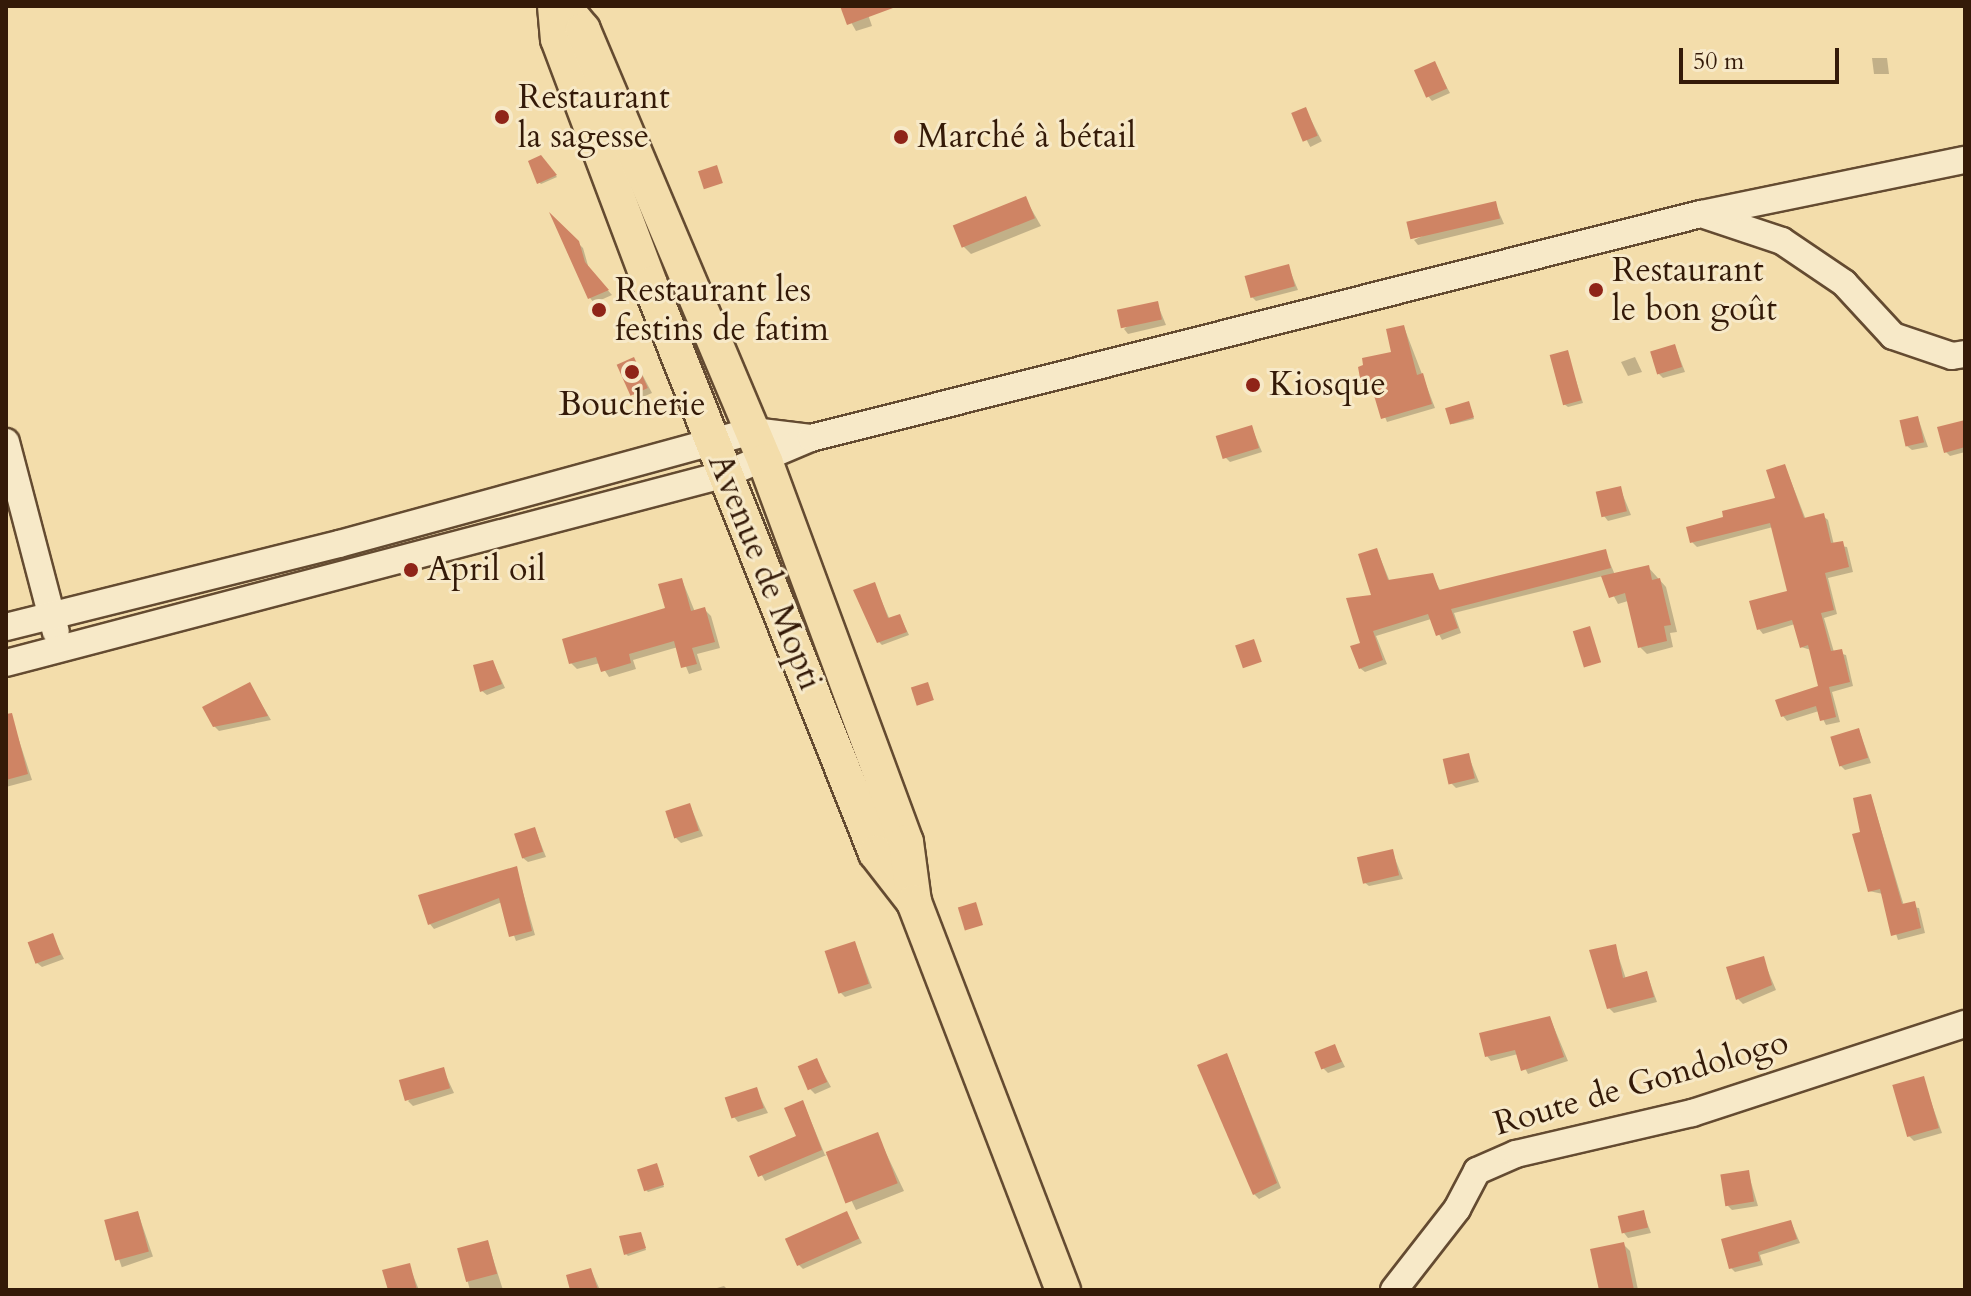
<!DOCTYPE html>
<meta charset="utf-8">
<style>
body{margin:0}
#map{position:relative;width:1971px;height:1296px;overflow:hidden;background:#f3ddab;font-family:Cardo,serif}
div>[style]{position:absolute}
.shadow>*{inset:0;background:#0003;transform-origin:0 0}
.building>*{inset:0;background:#cf8464;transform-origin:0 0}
.roads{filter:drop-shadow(2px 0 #644b31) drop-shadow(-2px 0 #644b31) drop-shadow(0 2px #644b31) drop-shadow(0 -2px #644b31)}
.minor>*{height:26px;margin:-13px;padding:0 13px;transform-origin:13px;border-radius:13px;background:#f7e9c8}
.major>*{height:34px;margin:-17px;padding:0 17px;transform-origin:17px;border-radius:17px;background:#f3ddab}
.dots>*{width:22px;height:22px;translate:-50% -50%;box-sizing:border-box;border:4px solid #f7e9c8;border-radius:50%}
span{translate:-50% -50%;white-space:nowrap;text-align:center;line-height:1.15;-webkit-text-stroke:6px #f7e9c8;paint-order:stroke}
.poi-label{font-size:34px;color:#341a08}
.left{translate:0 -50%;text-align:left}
.street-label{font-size:34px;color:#341a08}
.frame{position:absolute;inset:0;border:8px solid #341a08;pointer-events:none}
.scale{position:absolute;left:1679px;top:48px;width:160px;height:36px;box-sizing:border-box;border:4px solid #341a08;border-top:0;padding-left:10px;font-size:24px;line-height:28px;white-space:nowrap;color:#341a08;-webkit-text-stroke:6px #f7e9c8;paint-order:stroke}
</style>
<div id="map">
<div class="shadow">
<div style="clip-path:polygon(842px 6px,865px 6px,872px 26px,856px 31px)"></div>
<div style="clip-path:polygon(1872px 58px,1887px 58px,1889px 74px,1874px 74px)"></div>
<div style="clip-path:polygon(1434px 63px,1450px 93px,1432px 101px,1428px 96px)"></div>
<div style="left:1306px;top:110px;width:35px;height:13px;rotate:63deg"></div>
<div style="clip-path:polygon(540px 157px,557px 177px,541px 184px,539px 182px)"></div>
<div style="clip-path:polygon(1025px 198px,1041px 226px,971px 254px,963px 246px)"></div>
<div style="clip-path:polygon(1495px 203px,1504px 224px,1418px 245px,1414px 240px)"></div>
<div style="clip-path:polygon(555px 221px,583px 248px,589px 269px,612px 295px,594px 303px,590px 298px)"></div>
<div style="clip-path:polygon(1288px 266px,1298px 290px,1256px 301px,1251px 296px)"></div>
<div style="clip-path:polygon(1157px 303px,1166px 325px,1128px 334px,1124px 329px)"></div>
<div style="clip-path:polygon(1404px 327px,1435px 408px,1387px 422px,1373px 386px,1363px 383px,1393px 353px)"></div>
<div style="clip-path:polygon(1675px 346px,1685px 372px,1663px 378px,1658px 373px)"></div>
<div style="clip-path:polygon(1567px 352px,1583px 403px,1568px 407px,1564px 404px)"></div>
<div style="clip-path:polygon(1635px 357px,1642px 372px,1628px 376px,1621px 362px)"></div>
<div style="clip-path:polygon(634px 359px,652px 393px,638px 399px,633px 394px)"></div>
<div style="clip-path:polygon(1469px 403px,1474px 419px,1453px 424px,1451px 423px)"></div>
<div style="clip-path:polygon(1918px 418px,1928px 447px,1912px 450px,1907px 446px)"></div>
<div style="clip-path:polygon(1965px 422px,1965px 452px,1950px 456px,1946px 452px)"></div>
<div style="clip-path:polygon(1252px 428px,1262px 452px,1230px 462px,1225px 457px)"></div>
<div style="clip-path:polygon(1785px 466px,1806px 520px,1823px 516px,1828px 520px,1834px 545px,1847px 547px,1853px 572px,1828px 578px,1837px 614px,1824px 618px,1834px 652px,1846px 655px,1853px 686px,1832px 692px,1840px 722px,1826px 725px,1819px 711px,1787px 721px,1783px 716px,1820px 688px,1811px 650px,1801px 647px,1795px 624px,1763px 634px,1759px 629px,1789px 592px,1773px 527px,1697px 547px,1692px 542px,1778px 499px)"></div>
<div style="clip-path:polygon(1620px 488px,1631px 515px,1608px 521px,1604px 516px)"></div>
<div style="clip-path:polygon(1377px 550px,1390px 582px,1432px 575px,1441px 592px,1605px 551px,1615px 575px,1648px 567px,1666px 587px,1677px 632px,1670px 633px,1673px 647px,1647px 654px,1640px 647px,1628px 601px,1618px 604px,1603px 576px,1454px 613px,1461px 633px,1442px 640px,1431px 619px,1376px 636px,1387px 664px,1365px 672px,1360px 668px,1362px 644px,1374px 597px)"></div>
<div style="clip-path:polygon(682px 580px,695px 612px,705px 610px,711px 616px,720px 648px,697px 654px,702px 670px,689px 674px,678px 647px,633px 660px,636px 669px,609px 677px,600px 663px,577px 669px,571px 663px,667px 610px)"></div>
<div style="clip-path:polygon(874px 584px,890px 620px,900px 616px,909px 635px,882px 645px,879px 642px)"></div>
<div style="clip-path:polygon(493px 662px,505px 688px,487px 695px,482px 691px)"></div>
<div style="clip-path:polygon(250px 685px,271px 720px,219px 731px,214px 726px)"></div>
<div style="clip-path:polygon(11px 716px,32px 780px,6px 787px,6px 717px)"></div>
<div style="clip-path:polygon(1859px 730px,1871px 763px,1845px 770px,1840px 765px)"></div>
<div style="clip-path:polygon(1468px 755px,1479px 782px,1456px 788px,1451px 783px)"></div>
<div style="clip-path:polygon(1871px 796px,1904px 906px,1919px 908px,1925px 933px,1898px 940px,1883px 894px,1869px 891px,1862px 833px)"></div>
<div style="clip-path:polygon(690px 805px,703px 836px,681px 843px,676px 838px)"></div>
<div style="clip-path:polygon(535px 829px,546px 857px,528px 862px,523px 858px)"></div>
<div style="clip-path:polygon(1392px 851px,1403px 879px,1369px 886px,1364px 882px)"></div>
<div style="clip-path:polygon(516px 868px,535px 935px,516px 941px,502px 902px,434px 929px,430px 924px)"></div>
<div style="clip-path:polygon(52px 935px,64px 959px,42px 967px,37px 963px)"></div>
<div style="clip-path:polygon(855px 943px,872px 988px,845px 997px,840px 992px)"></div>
<div style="clip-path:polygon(1615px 946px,1626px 979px,1647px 974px,1657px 1002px,1614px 1013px,1609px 1008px)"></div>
<div style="clip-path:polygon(1763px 959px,1776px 990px,1743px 1004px,1738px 999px)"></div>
<div style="clip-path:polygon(1550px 1018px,1568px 1061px,1528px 1074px,1518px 1054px,1491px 1061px,1487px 1056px)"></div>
<div style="clip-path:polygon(1335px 1047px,1345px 1067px,1328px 1073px,1323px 1068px)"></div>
<div style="clip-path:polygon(1227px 1055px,1281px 1188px,1259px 1199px,1254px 1194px)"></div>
<div style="clip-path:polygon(816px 1060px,831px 1087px,815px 1094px,810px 1089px)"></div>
<div style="clip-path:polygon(443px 1069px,454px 1093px,413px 1106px,408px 1101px)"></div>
<div style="clip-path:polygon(1923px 1079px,1942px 1133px,1914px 1141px,1909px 1136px)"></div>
<div style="clip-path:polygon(756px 1089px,768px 1113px,738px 1122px,734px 1117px)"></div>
<div style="clip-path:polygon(803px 1102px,825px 1155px,877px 1134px,904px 1191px,856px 1210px,829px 1154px,765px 1181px,752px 1157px,798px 1137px)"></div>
<div style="clip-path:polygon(658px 1167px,664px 1187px,648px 1192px,646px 1190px)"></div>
<div style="clip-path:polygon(1748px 1172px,1758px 1206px,1732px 1210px,1728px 1206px)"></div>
<div style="clip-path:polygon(1643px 1212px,1651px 1233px,1628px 1238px,1624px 1233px)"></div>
<div style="left:138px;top:1213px;width:46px;height:33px;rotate:71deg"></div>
<div style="clip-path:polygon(846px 1214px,862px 1243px,803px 1269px,798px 1264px)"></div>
<div style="clip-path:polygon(1791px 1222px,1800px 1243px,1760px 1255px,1763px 1265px,1735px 1272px,1731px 1268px)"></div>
<div style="clip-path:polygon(641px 1234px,646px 1250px,628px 1256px,626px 1254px)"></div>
<div style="clip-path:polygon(488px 1243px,503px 1290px,470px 1290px,459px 1250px)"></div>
<div style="clip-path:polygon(1623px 1244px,1630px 1251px,1638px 1290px,1601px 1290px)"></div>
<div style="clip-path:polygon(409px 1265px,419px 1290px,390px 1290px)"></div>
<div style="clip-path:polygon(591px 1270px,600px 1290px,572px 1290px)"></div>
<div style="clip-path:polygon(724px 1286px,728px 1290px,710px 1290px)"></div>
</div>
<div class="building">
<div style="clip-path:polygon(840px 6px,893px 6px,893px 8px,847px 25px)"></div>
<div style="left:1435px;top:61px;width:30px;height:23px;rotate:66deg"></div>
<div style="left:1306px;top:107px;width:31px;height:16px;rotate:68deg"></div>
<div style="clip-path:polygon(541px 155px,557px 175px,537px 184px,528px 161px)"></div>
<div style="left:717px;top:165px;width:19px;height:20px;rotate:72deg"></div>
<div style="left:1026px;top:196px;width:24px;height:79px;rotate:68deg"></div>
<div style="left:1496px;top:201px;width:18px;height:92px;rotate:77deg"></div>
<div style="clip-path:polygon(549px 212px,579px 241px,585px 262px,609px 290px,588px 299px)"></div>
<div style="left:1289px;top:264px;width:23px;height:46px;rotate:75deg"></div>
<div style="left:1158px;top:301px;width:19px;height:42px;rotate:78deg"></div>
<div style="clip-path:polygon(1404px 325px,1417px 375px,1423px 373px,1432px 404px,1381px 419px,1370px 382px,1361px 384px,1358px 367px,1363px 365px,1362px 358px,1391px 352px,1386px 329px)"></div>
<div style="left:1675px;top:344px;width:24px;height:26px;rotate:73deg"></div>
<div style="left:1568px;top:350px;width:52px;height:19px;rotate:75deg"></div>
<div style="left:634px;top:357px;width:34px;height:19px;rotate:66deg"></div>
<div style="left:1469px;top:401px;width:17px;height:25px;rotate:73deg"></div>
<div style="left:1918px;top:416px;width:27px;height:19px;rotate:77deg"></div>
<div style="clip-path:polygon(1965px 420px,1965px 447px,1944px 453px,1937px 427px)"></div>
<div style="left:1252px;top:425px;width:24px;height:38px;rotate:73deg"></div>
<div style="clip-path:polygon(1785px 464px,1804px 518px,1824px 513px,1831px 543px,1843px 541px,1849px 567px,1825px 573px,1834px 610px,1821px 613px,1831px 651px,1842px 649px,1850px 682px,1829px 687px,1836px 717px,1820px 721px,1816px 706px,1781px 717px,1775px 700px,1818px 686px,1808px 645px,1800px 648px,1792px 620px,1757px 630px,1749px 601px,1787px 591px,1770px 523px,1690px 543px,1686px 527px,1723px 517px,1722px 511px,1775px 498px,1766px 470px)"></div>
<div style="left:1621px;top:486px;width:26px;height:26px;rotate:77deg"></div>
<div style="clip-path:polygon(1377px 548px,1388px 580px,1433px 573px,1439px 590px,1606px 549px,1611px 568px,1451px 609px,1458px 628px,1436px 636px,1428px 614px,1373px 631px,1383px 660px,1359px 669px,1350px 646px,1360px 643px,1346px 598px,1371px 595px,1358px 554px)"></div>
<div style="clip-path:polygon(1649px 565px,1652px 580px,1660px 578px,1671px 625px,1664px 626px,1667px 641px,1638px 648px,1625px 593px,1609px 598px,1601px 576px)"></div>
<div style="clip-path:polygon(682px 578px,691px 611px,705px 607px,715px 642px,692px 648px,697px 664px,681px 668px,674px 641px,629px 654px,631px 663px,601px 672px,596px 657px,569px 664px,562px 639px,665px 608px,658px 584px)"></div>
<div style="clip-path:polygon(875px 582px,888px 618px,900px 614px,907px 632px,877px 643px,853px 590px)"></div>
<div style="left:1590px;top:626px;width:38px;height:18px;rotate:73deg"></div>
<div style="left:1254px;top:639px;width:24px;height:20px;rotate:71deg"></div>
<div style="clip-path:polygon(493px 660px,502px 684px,480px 692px,473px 665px)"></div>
<div style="clip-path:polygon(250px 682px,268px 716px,213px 727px,202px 707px)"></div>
<div style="left:928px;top:682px;width:19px;height:18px;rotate:72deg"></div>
<div style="clip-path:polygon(12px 713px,28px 774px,6px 780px,6px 714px)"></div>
<div style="left:1859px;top:728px;width:31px;height:30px;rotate:73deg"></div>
<div style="left:1469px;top:753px;width:26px;height:27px;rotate:77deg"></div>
<div style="clip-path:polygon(1871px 794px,1902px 904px,1915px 901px,1921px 928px,1891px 936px,1880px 889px,1868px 892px,1852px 834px,1860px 832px,1853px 798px)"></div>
<div style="left:690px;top:803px;width:29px;height:26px;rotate:72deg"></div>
<div style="left:535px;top:827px;width:26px;height:22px;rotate:72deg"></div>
<div style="left:1393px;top:849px;width:27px;height:37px;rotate:77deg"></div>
<div style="clip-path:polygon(517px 866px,532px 931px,509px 937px,499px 898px,428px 925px,418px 895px)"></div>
<div style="left:976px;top:902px;width:24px;height:19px;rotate:73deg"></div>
<div style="left:53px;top:933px;width:23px;height:27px;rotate:70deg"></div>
<div style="left:855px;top:941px;width:45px;height:32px;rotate:72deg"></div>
<div style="clip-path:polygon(1616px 944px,1623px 978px,1647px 971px,1654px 997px,1607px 1009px,1589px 950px)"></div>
<div style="clip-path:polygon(1764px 956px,1772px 985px,1736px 1000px,1726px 967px)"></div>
<div style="clip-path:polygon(1550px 1016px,1564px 1057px,1521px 1071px,1515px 1050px,1485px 1057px,1479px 1033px)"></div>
<div style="left:1335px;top:1044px;width:19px;height:22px;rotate:69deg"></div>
<div style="clip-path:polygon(1227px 1053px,1277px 1183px,1253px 1195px,1197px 1065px)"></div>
<div style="left:817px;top:1058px;width:26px;height:21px;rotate:67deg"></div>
<div style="left:444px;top:1067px;width:22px;height:47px;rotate:74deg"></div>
<div style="left:1924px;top:1076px;width:54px;height:33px;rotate:74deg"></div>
<div style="left:757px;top:1087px;width:22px;height:34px;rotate:72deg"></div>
<div style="clip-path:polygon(803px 1100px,822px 1150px,758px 1177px,749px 1156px,796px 1136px,784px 1108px)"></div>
<div style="left:878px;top:1132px;width:55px;height:56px;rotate:69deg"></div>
<div style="left:657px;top:1163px;width:23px;height:21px;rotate:72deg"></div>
<div style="left:1749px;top:1170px;width:32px;height:29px;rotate:81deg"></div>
<div style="left:1644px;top:1210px;width:18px;height:27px;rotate:77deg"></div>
<div style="left:138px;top:1211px;width:42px;height:35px;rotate:75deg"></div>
<div style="left:847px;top:1211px;width:30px;height:68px;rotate:66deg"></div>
<div style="clip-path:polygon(1791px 1220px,1797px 1239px,1758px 1252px,1760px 1261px,1729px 1269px,1721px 1239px)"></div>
<div style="clip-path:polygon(641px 1232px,646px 1248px,624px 1255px,619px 1236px)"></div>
<div style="left:488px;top:1240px;width:35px;height:32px;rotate:75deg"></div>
<div style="clip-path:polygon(1624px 1242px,1634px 1290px,1599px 1290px,1590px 1249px)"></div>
<div style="clip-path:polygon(410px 1263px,417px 1290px,388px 1290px,382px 1270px)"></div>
<div style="clip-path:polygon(591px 1268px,598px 1290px,570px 1290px,566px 1275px)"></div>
</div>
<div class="roads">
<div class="minor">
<div style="left:1704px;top:215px;width:82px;rotate:18.4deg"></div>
<div style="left:1782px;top:241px;width:75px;rotate:34.1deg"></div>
<div style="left:1844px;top:283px;width:72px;rotate:47.2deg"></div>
<div style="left:1893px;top:336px;width:62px;rotate:18.7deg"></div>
<div style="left:1952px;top:356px;width:13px;rotate:-9deg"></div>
<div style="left:6px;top:442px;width:196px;rotate:75.3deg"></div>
<div style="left:6px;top:627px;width:343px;rotate:-14deg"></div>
<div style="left:339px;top:544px;width:429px;rotate:-15.3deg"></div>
<div style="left:753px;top:431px;width:58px;rotate:6.9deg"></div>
<div style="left:6px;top:663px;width:744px;rotate:-14.71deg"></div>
<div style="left:726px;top:474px;width:92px;rotate:-23deg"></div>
<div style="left:811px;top:438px;width:918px;rotate:-14.13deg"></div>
<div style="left:1701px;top:214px;width:269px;rotate:-11.6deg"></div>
<div style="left:1394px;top:1290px;width:103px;rotate:-52.1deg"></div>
<div style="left:1457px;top:1209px;width:43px;rotate:-62.2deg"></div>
<div style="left:1477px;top:1171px;width:43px;rotate:-23.6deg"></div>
<div style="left:1516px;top:1154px;width:181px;rotate:-13.1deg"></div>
<div style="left:1692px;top:1113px;width:287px;rotate:-18.1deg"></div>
</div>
<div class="major">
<div style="left:555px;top:6px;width:33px;rotate:85deg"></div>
<div style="left:558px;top:39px;width:262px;rotate:69.4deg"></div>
<div style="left:650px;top:284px;width:612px;rotate:68.34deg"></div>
<div style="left:876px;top:853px;width:62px;rotate:52.2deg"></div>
<div style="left:563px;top:6px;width:31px;rotate:50deg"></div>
<div style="left:583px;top:30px;width:468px;rotate:67.1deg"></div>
<div style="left:765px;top:461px;width:406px;rotate:69.7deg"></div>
<div style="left:906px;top:842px;width:61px;rotate:82.4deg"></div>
<div style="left:914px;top:902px;width:416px;rotate:69deg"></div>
</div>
</div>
<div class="dots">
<div style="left:502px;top:117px;background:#8f2418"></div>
<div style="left:901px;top:137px;background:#8f2418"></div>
<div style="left:1596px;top:290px;background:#8f2418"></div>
<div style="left:599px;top:310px;background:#8f2418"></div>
<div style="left:632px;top:372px;background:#8f2418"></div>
<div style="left:1253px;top:385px;background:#8f2418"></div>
<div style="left:411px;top:570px;background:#8f2418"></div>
</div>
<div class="poi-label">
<span class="left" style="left:518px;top:117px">Restaurant<br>la sagesse</span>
<span class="left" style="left:917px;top:137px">Marché à bétail</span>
<span class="left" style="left:1612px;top:290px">Restaurant<br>le bon goût</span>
<span class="left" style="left:615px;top:310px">Restaurant les<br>festins de fatim</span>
<span class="left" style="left:1269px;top:385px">Kiosque</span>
<span style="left:632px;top:405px">Boucherie</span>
<span class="left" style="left:427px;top:570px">April oil</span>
</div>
<div class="street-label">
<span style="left:765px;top:572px;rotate:68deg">Avenue de Mopti</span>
<span style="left:1641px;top:1083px;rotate:-16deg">Route de Gondologo</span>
</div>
<div class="frame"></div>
<div class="scale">50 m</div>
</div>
